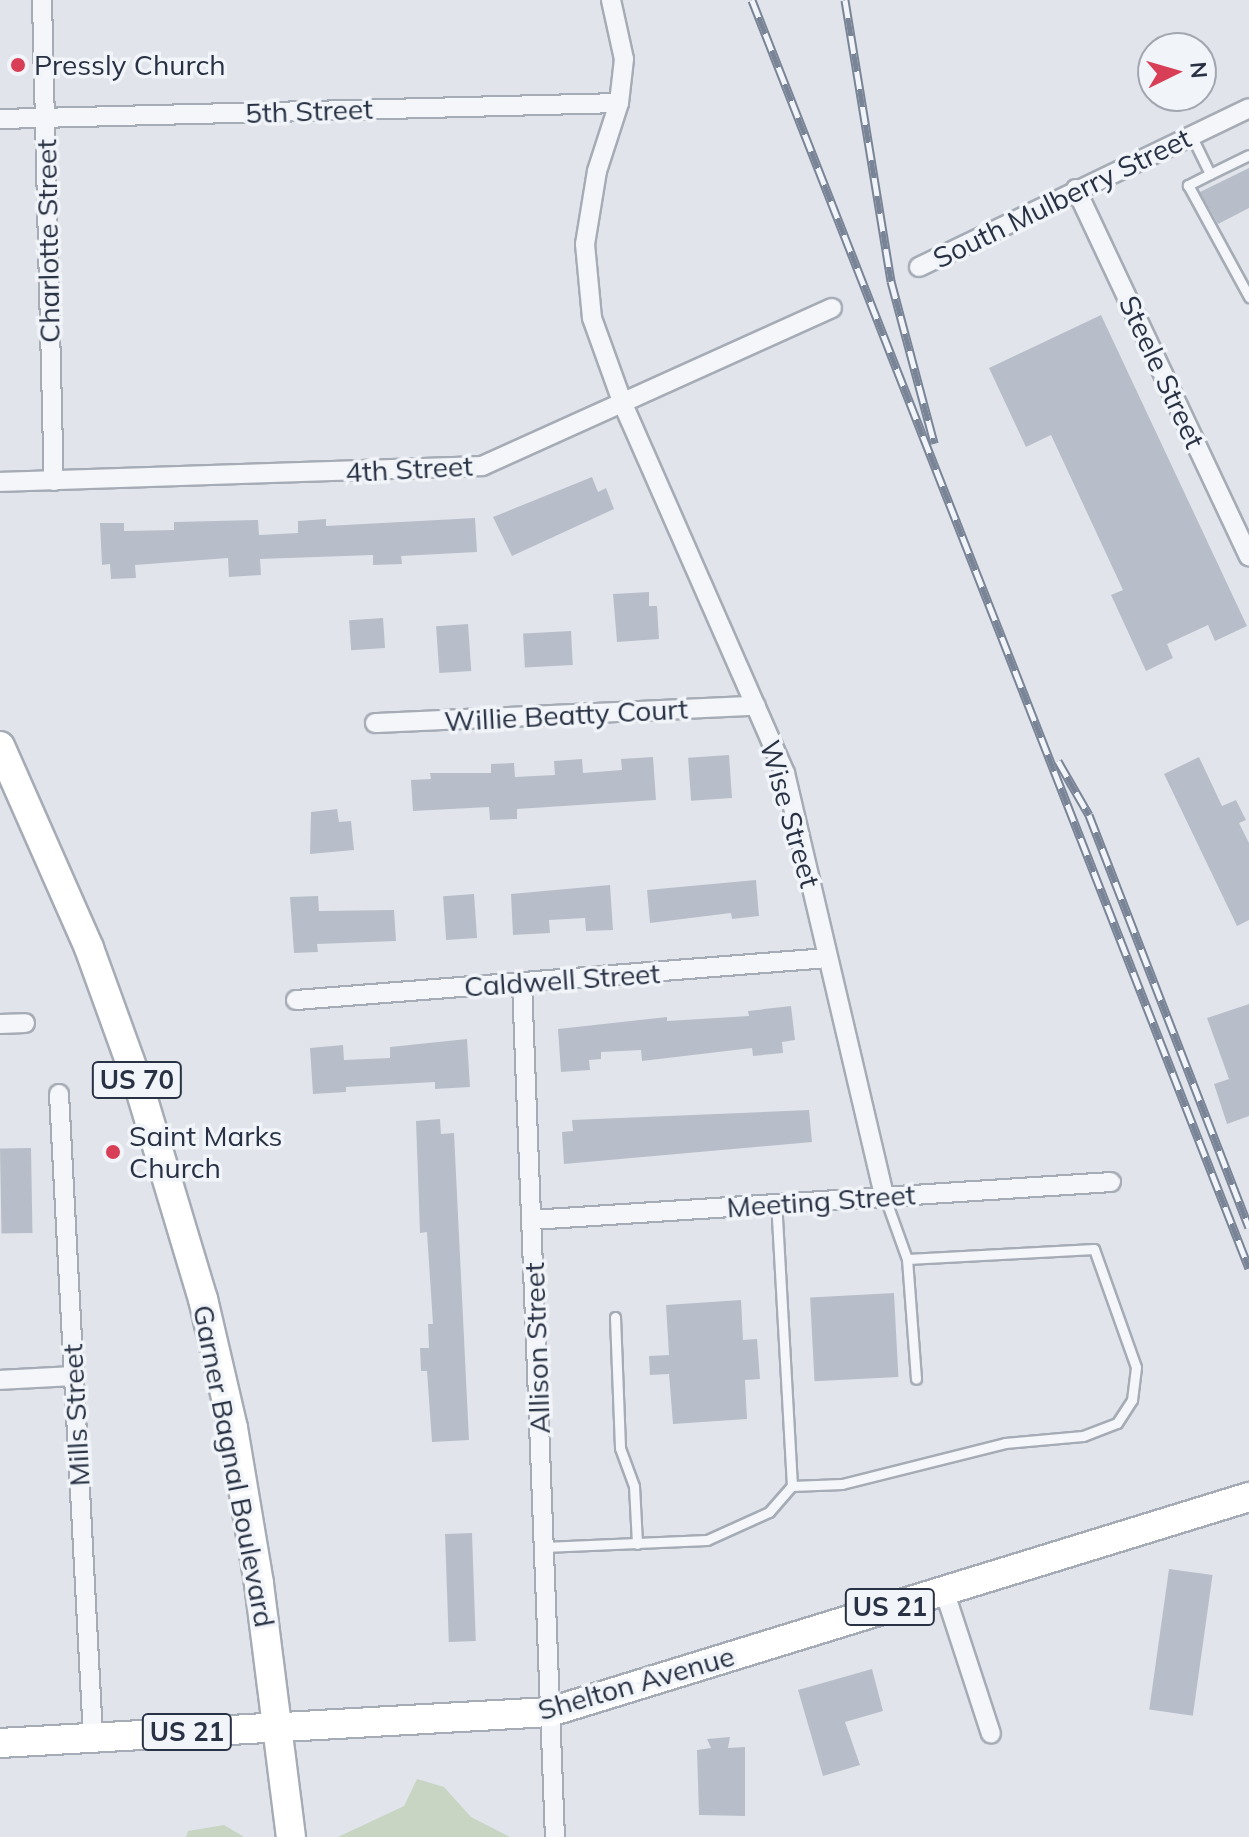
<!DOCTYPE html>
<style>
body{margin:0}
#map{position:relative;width:1249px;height:1837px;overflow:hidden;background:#e1e5eb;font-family:Mulish,sans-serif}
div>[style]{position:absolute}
.green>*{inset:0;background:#c7d5c2}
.building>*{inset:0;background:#b8bec9;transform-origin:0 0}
.roads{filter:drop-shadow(2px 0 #a6acb6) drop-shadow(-2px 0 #a6acb6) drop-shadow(0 2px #a6acb6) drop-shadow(0 -2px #a6acb6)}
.service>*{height:9px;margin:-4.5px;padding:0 4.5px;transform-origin:4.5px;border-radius:4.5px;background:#f4f6f9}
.minor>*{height:18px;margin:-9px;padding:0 9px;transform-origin:9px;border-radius:9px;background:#f4f6f9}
.primary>*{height:28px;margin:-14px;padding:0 14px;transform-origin:14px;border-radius:14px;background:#fff}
.trunk>*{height:28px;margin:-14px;padding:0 14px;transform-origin:14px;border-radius:14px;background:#fff}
.rail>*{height:9px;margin-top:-4.5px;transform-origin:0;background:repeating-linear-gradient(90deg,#f1f4f8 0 18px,#798496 0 36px);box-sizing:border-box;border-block:2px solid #798496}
.dots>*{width:22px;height:22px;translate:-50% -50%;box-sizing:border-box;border:4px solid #f1f4f8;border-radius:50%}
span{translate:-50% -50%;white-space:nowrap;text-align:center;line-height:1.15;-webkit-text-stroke:7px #f1f4f8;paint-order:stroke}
.shield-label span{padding:2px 6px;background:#f1f4f8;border:2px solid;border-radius:6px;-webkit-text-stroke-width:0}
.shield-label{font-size:26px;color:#283244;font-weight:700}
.poi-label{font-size:28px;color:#283244}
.left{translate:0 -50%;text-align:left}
.street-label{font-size:28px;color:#283244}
.north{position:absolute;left:1137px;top:32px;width:80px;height:80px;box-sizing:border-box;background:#f1f4f8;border:2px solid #a1a6b0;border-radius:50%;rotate:85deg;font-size:22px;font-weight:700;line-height:32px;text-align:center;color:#283244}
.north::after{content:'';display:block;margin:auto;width:28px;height:36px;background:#d83e55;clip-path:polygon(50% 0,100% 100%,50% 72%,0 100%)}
</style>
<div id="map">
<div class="green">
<div style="clip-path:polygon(417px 1779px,444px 1787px,471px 1817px,510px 1837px,338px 1837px,404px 1806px)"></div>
<div style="clip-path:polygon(224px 1825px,244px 1837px,186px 1837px,188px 1831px)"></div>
</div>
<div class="building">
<div style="clip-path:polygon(1249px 168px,1249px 208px,1218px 224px,1200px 192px)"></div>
<div style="clip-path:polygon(1101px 315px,1247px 626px,1215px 641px,1208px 625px,1167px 644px,1173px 658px,1146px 671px,1111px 595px,1123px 590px,1051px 435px,1026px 447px,989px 368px)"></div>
<div style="clip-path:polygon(592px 477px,598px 492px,606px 488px,614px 509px,512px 556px,493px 517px)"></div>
<div style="clip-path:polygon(475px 518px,477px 552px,401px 556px,402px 564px,373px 565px,373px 555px,260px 559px,261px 575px,229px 577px,228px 558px,135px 565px,136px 578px,111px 579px,110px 564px,102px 565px,100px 523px,124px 523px,124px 531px,174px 530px,174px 522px,258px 520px,259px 535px,298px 533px,298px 521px,326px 519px,326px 526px)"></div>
<div style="clip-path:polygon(649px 592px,649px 606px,657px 606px,659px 639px,617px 642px,613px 594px)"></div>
<div style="left:383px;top:618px;width:30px;height:34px;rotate:86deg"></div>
<div style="left:468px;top:624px;width:47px;height:32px;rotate:86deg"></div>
<div style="left:571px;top:631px;width:34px;height:48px;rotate:87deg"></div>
<div style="left:729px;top:755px;width:43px;height:41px;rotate:86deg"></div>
<div style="clip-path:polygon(653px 757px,656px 800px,517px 809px,517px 819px,490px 820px,489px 807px,413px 811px,411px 780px,431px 779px,430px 773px,491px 773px,491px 764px,514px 763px,515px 777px,555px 775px,554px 761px,582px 759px,583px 773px,622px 770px,621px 759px)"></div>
<div style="clip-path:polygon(1199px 757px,1222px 806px,1236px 800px,1246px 820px,1239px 823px,1249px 843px,1249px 920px,1237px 926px,1164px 774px)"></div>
<div style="clip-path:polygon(337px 809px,339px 822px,351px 821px,354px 850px,310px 854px,311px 812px)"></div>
<div style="clip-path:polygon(756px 880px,759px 916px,732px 919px,731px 913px,650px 923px,647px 890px)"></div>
<div style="clip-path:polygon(610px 885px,613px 930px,586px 931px,585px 918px,549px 920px,550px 933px,513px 935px,511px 894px)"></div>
<div style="left:474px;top:894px;width:44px;height:31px;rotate:86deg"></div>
<div style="clip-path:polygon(318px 896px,319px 911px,394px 910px,396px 941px,317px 944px,318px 952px,294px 953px,290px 897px)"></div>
<div style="clip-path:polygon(1249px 1004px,1249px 1116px,1227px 1124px,1214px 1084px,1229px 1079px,1207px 1018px)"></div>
<div style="clip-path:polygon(791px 1006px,795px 1040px,782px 1042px,783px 1053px,753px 1056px,752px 1048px,642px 1061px,641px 1050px,601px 1052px,601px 1059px,589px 1060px,590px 1070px,561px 1072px,558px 1029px,667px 1017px,667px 1021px,749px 1016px,748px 1011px)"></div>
<div style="clip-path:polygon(467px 1039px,470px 1087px,435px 1089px,435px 1082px,346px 1087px,346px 1092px,313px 1094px,310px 1048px,343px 1045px,344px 1060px,390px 1058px,390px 1047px)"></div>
<div style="clip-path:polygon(809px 1110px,812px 1142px,564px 1164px,562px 1132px,573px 1131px,572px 1120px)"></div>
<div style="clip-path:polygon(440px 1119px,441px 1134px,454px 1133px,469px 1440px,432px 1442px,427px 1371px,421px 1371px,420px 1348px,429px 1348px,428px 1324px,433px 1324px,427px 1232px,420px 1233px,416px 1121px)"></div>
<div style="left:31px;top:1148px;width:85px;height:31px;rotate:89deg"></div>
<div style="left:894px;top:1293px;width:84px;height:84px;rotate:87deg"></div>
<div style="clip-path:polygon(741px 1300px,743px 1340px,757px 1339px,760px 1379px,745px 1380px,747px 1419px,673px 1424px,669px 1374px,650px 1375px,649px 1356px,669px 1355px,666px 1305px)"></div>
<div style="left:472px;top:1533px;width:108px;height:27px;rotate:88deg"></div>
<div style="left:1169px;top:1569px;width:44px;height:142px;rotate:8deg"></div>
<div style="clip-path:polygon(872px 1669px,883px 1711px,845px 1722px,860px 1765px,823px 1776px,798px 1690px)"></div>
<div style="clip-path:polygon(730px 1737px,728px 1748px,745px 1747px,745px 1816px,699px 1815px,697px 1750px,711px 1748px,707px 1739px)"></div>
</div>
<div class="roads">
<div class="service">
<div style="left:1191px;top:135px;width:43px;rotate:64deg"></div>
<div style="left:1210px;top:174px;width:25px;rotate:153deg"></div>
<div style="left:1188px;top:185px;width:128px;rotate:61.4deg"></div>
<div style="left:1210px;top:174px;width:43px;rotate:-26deg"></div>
<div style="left:907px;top:1259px;width:120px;rotate:85.7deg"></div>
<div style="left:615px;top:1317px;width:131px;rotate:87.8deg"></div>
<div style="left:620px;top:1448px;width:40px;rotate:69.8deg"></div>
<div style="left:634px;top:1486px;width:58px;rotate:87deg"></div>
<div style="left:792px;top:1486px;width:50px;rotate:-2.3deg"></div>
<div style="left:842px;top:1484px;width:168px;rotate:-14.1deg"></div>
<div style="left:1005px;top:1443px;width:78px;rotate:-5.1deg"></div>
<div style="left:1083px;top:1436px;width:36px;rotate:-21deg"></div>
<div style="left:1117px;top:1423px;width:27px;rotate:-57deg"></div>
<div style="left:1132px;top:1400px;width:33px;rotate:-83deg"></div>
<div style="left:1136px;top:1367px;width:125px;rotate:-109.6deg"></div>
<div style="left:1094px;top:1249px;width:187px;rotate:176.9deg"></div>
<div style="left:907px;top:1259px;width:65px;rotate:-109.8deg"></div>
<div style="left:544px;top:1547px;width:163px;rotate:-2.5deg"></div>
<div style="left:707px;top:1540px;width:68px;rotate:-24.3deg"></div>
<div style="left:769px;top:1512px;width:35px;rotate:-49deg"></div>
<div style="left:792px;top:1486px;width:282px;rotate:-93.2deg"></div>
</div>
<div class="minor">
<div style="left:42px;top:0;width:481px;rotate:88.6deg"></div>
<div style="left:611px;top:0;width:60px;rotate:77.6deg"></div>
<div style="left:624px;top:59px;width:44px;rotate:96.5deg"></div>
<div style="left:619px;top:103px;width:71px;rotate:107.9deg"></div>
<div style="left:597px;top:171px;width:74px;rotate:99.3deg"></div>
<div style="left:585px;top:244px;width:74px;rotate:84.6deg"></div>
<div style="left:592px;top:318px;width:91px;rotate:70.2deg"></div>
<div style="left:623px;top:404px;width:403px;rotate:66.3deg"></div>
<div style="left:785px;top:773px;width:437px;rotate:76.8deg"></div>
<div style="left:0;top:119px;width:619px;rotate:-1.48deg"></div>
<div style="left:1076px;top:189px;width:406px;rotate:64.8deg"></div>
<div style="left:919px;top:267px;width:366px;rotate:-25.7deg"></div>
<div style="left:0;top:482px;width:482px;rotate:-1.9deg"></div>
<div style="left:482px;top:466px;width:384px;rotate:-24.3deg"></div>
<div style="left:375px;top:723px;width:381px;rotate:-2.6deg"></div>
<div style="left:522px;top:983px;width:855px;rotate:87.79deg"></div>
<div style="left:296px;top:1000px;width:533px;rotate:-4.52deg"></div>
<div style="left:0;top:1024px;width:25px;rotate:-2deg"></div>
<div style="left:59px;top:1094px;width:644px;rotate:86.97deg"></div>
<div style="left:532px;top:1220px;width:580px;rotate:-3.75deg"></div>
<div style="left:0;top:1380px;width:74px;rotate:-3.1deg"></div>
<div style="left:944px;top:1590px;width:151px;rotate:71.9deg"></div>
</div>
<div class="primary">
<div style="left:0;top:1743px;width:551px;rotate:-3.23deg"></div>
<div style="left:550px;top:1712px;width:731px;rotate:-17.1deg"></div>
</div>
<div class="trunk">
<div style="left:0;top:746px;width:221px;rotate:66.2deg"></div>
<div style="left:89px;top:948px;width:147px;rotate:70.1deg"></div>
<div style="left:139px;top:1086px;width:222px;rotate:73.3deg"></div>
<div style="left:203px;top:1299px;width:132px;rotate:76.9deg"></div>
<div style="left:233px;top:1428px;width:158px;rotate:80.5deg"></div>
<div style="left:259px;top:1584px;width:255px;rotate:82.8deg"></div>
</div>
</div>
<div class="rail">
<div style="left:752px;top:0;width:1362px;rotate:68.6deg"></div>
<div style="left:845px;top:0;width:285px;rotate:80.7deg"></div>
<div style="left:891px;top:281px;width:168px;rotate:75.1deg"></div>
<div style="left:1058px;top:761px;width:62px;rotate:60.1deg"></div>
<div style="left:1089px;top:815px;width:442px;rotate:68.8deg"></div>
</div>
<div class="dots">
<div style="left:18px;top:65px;background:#d83e55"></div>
<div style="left:113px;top:1152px;background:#d83e55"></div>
</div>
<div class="shield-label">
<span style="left:137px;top:1080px">US 70</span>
<span style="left:890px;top:1607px">US 21</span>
<span style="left:187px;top:1732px">US 21</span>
</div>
<div class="poi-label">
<span class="left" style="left:34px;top:65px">Pressly Church</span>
<span class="left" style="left:129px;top:1152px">Saint Marks<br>Church</span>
</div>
<div class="street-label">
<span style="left:309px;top:111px;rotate:-2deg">5th Street</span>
<span style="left:1062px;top:198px;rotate:-26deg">South Mulberry Street</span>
<span style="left:48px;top:241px;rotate:-91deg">Charlotte Street</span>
<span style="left:1162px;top:372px;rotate:65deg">Steele Street</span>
<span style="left:409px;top:469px;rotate:-3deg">4th Street</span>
<span style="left:566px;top:715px;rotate:-3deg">Willie Beatty Court</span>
<span style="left:790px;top:814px;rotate:74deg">Wise Street</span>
<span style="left:562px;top:980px;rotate:-4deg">Caldwell Street</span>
<span style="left:821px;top:1201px;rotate:-4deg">Meeting Street</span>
<span style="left:537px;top:1348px;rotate:-92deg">Allison Street</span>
<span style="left:76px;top:1415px;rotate:-93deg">Mills Street</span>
<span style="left:234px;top:1466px;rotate:79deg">Garner Bagnal Boulevard</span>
<span style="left:636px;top:1683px;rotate:-16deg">Shelton Avenue</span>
</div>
<div class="north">N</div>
</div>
